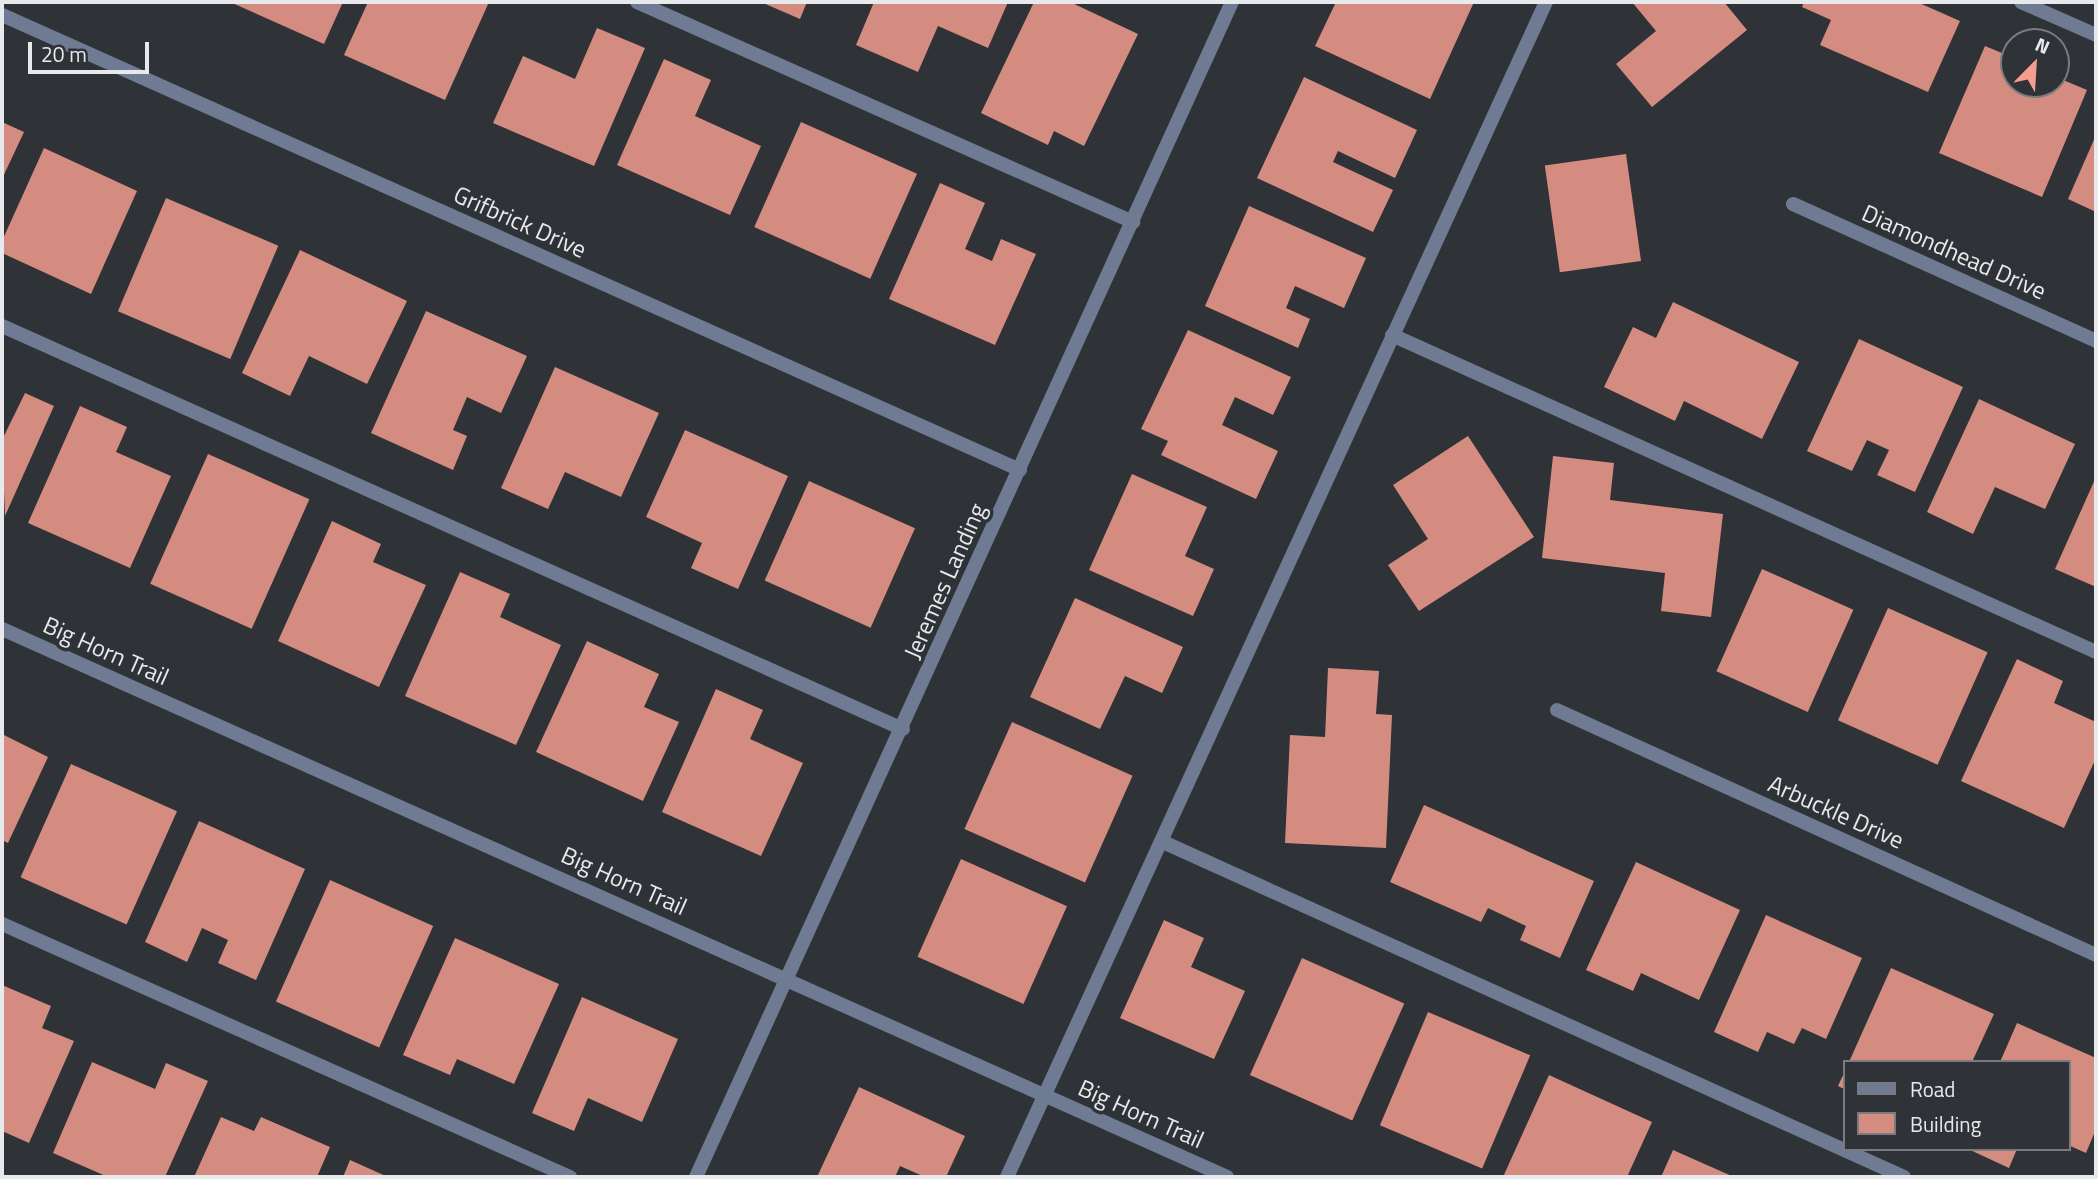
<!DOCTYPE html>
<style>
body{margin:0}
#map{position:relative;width:2098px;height:1179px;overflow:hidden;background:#2f3236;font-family:"Titillium Web",sans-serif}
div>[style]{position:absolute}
.building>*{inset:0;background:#d48c80;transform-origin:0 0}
.service>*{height:14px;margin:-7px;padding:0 7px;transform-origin:7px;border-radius:7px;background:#6e7b93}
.minor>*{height:14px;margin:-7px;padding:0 7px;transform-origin:7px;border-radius:7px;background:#6e7b93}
span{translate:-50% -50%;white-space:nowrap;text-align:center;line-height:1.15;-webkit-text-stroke:7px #2f3236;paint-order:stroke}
.street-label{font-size:24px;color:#e8e9ec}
.frame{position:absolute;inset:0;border:4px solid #e8e9ec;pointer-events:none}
.legend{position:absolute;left:1843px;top:1060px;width:228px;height:91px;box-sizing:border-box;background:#2f3236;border:2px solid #797b7f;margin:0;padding:9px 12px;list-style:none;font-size:21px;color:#e8e9ec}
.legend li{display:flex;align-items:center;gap:14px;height:35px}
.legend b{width:35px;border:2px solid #797b7f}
.north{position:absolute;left:2000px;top:28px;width:70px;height:70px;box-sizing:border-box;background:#2f3236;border:2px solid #797b7f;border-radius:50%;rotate:24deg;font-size:19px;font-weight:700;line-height:28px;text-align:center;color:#e8e9ec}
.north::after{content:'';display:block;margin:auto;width:24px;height:32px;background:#f59d8e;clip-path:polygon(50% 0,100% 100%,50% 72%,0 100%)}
.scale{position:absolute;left:28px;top:42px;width:121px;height:32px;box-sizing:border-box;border:4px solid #e8e9ec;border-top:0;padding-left:9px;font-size:21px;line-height:24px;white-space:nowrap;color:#e8e9ec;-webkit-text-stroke:5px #2f3236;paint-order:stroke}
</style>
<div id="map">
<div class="building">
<div style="clip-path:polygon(230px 2px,343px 2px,324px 44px)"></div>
<div style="clip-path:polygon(368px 2px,489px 2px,445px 100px,344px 55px)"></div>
<div style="clip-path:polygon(761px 2px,807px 2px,800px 19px)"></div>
<div style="clip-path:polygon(874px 2px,1008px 2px,988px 48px,938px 26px,918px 72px,856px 45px)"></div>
<div style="clip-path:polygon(1034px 2px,1070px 2px,1138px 34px,1084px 146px,1054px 131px,1048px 145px,981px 113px)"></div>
<div style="clip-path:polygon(1336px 2px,1474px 2px,1430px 99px,1315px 46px)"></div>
<div style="clip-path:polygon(1632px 2px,1724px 2px,1747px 30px,1652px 107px,1616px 64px,1656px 31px)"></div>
<div style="clip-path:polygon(1804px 2px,1917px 2px,1960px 21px,1928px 92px,1820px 45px,1831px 20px,1802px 7px)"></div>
<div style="clip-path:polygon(597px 28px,645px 48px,594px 166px,493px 123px,523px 56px,575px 79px)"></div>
<div style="clip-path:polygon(1985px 46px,2014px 58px,2014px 84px,2056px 84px,2056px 77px,2087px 90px,2042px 197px,1939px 153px)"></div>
<div style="clip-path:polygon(664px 59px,711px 80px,695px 116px,761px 146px,730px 215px,617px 165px)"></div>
<div style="clip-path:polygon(1304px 77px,1417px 130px,1395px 178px,1338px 151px,1333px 162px,1393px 190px,1373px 232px,1257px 178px)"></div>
<div style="clip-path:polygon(2px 122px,24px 132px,2px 179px)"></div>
<div style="left:801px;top:122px;width:127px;height:115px;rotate:24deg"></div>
<div style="clip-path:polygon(2096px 135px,2096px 212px,2068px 199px)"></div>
<div style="clip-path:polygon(44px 148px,137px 191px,91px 294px,2px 253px,2px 241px)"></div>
<div style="left:1626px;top:154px;width:108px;height:82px;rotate:82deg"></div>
<div style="clip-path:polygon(940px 183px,985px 203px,965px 249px,992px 261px,1001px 239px,1036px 254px,995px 345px,889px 299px)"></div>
<div style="left:166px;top:198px;width:122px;height:123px;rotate:23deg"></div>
<div style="clip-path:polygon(1249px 206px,1366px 258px,1344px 308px,1295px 286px,1286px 308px,1310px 319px,1298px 348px,1205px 306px)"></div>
<div style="clip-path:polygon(300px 250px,407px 301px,367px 384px,309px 356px,290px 396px,242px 373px)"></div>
<div style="clip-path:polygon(1673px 302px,1799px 362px,1762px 439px,1684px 401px,1675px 421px,1604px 387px,1633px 327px,1656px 338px)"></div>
<div style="clip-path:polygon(426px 311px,527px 356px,501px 413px,467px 397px,453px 430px,467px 436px,453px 470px,371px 433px)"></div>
<div style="clip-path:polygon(1188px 330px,1291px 377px,1273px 415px,1235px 397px,1222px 425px,1278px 451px,1256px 499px,1161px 455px,1168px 441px,1141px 429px)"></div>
<div style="clip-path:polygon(1859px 339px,1963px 387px,1915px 492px,1877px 475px,1889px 450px,1867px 440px,1852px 471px,1807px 451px)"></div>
<div style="clip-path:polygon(555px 367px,659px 413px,621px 497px,565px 472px,548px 509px,501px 488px)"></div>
<div style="clip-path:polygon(25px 393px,54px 406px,5px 516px,2px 440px)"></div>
<div style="clip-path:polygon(1979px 399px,2075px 444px,2045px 509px,1995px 487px,1973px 534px,1927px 512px)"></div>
<div style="clip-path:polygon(80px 406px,127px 427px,116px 452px,171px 476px,130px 568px,28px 523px)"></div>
<div style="clip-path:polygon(685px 430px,788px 476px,738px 589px,691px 568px,702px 543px,646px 517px)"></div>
<div style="clip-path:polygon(1468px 436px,1534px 537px,1419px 611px,1388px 565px,1428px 539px,1393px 485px)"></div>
<div style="left:208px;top:454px;width:111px;height:142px;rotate:24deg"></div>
<div style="clip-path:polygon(1553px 456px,1614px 463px,1610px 500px,1723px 514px,1711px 617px,1661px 611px,1665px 573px,1542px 558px)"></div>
<div style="clip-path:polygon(1132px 474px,1207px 507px,1185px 556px,1214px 569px,1193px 616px,1089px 570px)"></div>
<div style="clip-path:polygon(2096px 477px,2096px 587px,2055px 569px)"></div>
<div style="left:809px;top:481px;width:116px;height:109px;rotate:24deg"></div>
<div style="clip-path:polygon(332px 521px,381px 544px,373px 562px,426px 585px,379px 687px,278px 641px)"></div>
<div style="left:1762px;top:569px;width:100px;height:112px;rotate:24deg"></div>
<div style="clip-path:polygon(460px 572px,510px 594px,500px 617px,561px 645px,516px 745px,405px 696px)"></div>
<div style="clip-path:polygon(1075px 598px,1183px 647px,1162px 693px,1125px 676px,1100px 729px,1030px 697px)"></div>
<div style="left:1888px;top:608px;width:109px;height:123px;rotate:24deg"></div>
<div style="clip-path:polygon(587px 641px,659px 674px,644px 707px,679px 722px,643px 801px,536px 752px)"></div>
<div style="clip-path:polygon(2017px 659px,2063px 681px,2054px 703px,2096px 722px,2096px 758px,2064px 828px,1961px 781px)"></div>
<div style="clip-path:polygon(1328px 668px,1379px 671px,1376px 714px,1392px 715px,1386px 848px,1285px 843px,1290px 735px,1325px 737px)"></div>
<div style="clip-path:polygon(716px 689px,763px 710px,750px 739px,803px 763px,761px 856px,662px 812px)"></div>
<div style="left:1012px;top:722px;width:132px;height:117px;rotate:24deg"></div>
<div style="clip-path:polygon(2px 734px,48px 757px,8px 843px,2px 840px)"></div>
<div style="left:71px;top:764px;width:116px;height:124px;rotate:24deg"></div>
<div style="clip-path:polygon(1424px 805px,1594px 881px,1560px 958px,1520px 940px,1526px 926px,1488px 908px,1481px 922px,1390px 882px)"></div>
<div style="clip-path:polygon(199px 821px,305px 869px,256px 980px,218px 963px,228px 940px,202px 928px,187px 962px,145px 942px)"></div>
<div style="left:961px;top:859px;width:116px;height:107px;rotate:24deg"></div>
<div style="clip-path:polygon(1636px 862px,1740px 910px,1699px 1000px,1641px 973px,1633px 991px,1586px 970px)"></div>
<div style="left:330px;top:880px;width:113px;height:133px;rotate:24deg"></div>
<div style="clip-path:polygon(1766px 915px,1862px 958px,1826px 1039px,1802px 1028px,1794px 1044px,1767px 1032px,1758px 1052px,1714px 1032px)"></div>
<div style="clip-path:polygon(1164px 920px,1204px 938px,1191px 967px,1245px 991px,1214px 1059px,1120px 1018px)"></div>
<div style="clip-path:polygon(455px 938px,559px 984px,514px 1084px,457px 1059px,450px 1075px,403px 1055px)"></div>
<div style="left:1302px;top:958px;width:112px;height:128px;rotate:24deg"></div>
<div style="clip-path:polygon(1891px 968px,1994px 1014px,1972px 1062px,1849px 1062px)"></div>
<div style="clip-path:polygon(2px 985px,51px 1006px,42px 1028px,74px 1041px,29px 1143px,2px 1131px)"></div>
<div style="clip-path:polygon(582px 997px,678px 1039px,642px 1122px,588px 1098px,574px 1131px,532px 1113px)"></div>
<div style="left:1428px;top:1012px;width:111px;height:123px;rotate:23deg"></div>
<div style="clip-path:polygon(2017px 1023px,2096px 1058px,2096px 1129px,2086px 1153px,2068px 1145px,2068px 1062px,2000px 1062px)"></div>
<div style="clip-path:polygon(92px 1062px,155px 1089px,166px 1063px,208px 1081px,165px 1177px,108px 1177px,53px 1153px)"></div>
<div style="clip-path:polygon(1844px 1073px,1844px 1089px,1838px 1086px)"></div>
<div style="clip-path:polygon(1549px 1075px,1652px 1122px,1627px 1177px,1503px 1177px)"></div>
<div style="clip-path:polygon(859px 1087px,965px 1136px,946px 1177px,925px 1177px,900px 1166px,895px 1177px,817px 1177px)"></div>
<div style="clip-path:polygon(221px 1117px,254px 1131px,261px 1117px,330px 1147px,317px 1177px,194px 1177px)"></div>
<div style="clip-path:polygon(1968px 1149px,2017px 1149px,2009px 1168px)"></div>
<div style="clip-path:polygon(1673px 1150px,1734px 1177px,1661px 1177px)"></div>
<div style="clip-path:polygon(350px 1160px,388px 1177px,343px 1177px)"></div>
</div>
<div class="service">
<div style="left:637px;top:2px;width:543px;rotate:23.92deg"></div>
<div style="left:2021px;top:2px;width:82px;rotate:23.7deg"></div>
<div style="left:2px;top:326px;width:987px;rotate:24.1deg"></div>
<div style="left:1392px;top:335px;width:772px;rotate:24.24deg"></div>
<div style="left:1163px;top:842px;width:813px;rotate:24.33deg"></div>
<div style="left:2px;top:924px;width:622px;rotate:24.01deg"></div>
<div style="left:1007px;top:1177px;width:1293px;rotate:-65.36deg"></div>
</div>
<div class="minor">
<div style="left:2px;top:15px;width:1115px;rotate:24.08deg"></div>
<div style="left:1793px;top:204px;width:333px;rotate:24.3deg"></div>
<div style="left:2px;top:629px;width:1342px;rotate:24.1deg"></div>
<div style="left:1557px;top:710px;width:592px;rotate:24.44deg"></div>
<div style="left:696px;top:1177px;width:1291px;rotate:-65.48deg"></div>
</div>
<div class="street-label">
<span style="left:520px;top:222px;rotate:24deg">Grifbrick Drive</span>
<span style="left:1954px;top:252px;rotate:24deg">Diamondhead Drive</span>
<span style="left:945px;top:581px;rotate:-66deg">Jeremes Landing</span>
<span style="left:106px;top:651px;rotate:24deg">Big Horn Trail</span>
<span style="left:1836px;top:812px;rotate:24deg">Arbuckle Drive</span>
<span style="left:624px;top:881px;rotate:24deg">Big Horn Trail</span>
<span style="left:1141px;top:1114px;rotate:24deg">Big Horn Trail</span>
</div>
<div class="frame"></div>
<ul class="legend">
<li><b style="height:9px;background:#6e7b93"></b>Road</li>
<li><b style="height:19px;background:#d48c80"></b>Building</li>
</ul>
<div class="north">N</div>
<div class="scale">20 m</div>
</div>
